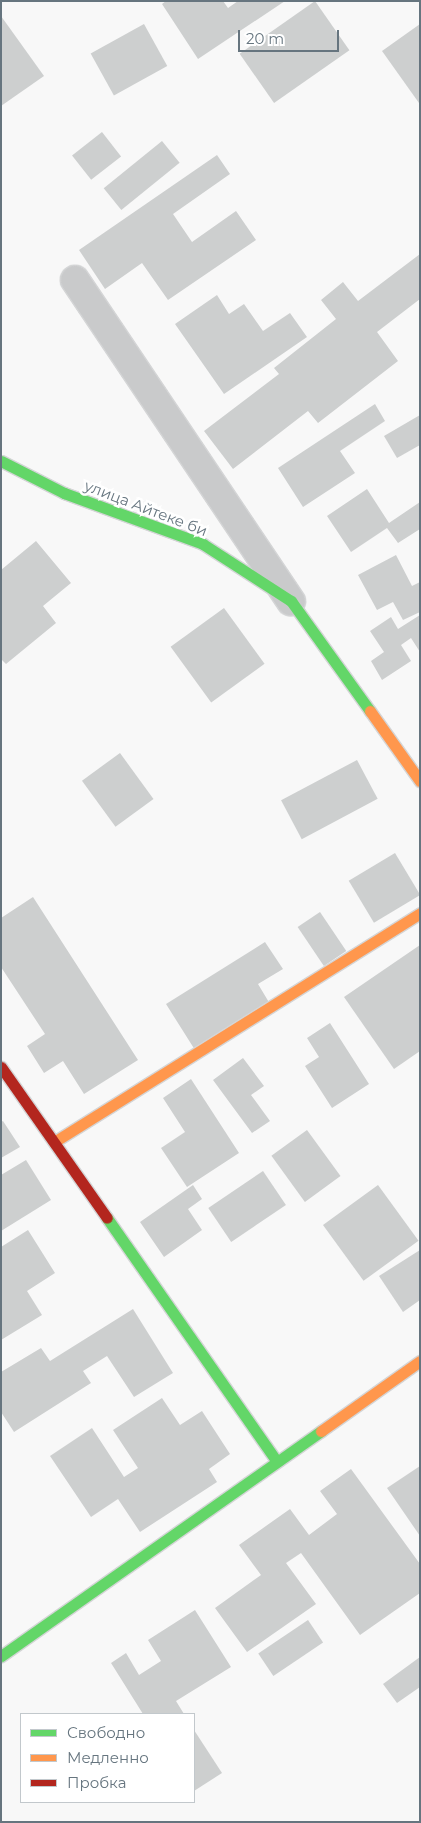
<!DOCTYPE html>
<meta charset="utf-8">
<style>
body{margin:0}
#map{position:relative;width:421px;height:1823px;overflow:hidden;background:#f8f8f8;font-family:Montserrat,sans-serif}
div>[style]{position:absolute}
.building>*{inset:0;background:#cdcfcf;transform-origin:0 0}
.roads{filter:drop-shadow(1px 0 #d4d5d6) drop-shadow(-1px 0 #d4d5d6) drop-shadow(0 1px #d4d5d6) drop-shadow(0 -1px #d4d5d6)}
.street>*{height:28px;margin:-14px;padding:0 14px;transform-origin:14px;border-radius:14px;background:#c9cacb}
.fast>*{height:11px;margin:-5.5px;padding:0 5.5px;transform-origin:5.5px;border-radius:5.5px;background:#63d668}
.slow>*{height:11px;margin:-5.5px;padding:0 5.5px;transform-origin:5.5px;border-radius:5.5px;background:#ff974d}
.jam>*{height:11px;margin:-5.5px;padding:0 5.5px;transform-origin:5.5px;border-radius:5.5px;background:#b3261e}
span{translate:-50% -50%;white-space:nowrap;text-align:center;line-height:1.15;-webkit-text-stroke:5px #fff;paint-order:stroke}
.street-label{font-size:15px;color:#66757f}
.frame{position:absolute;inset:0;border:2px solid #66757f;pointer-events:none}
.legend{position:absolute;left:20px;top:1713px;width:175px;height:90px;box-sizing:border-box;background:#fff;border:1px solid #c2c8cc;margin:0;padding:6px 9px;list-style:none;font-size:15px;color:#66757f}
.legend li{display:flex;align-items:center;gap:10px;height:25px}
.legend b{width:25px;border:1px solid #c2c8cc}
.scale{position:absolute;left:238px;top:30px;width:101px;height:22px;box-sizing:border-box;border:2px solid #66757f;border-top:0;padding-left:6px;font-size:15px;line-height:18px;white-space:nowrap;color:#66757f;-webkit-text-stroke:4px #fff;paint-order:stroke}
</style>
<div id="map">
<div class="building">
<div style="clip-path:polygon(166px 1px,223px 1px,228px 8px,238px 1px,285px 1px,198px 59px,162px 4px)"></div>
<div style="left:315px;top:1px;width:60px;height:92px;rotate:55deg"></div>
<div style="clip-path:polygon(1px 16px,44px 76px,1px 106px)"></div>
<div style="left:144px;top:24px;width:48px;height:61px;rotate:61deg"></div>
<div style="clip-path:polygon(420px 24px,420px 103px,419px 103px,382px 51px)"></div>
<div style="left:102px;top:132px;width:31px;height:38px;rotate:52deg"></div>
<div style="left:162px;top:141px;width:28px;height:75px;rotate:51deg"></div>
<div style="clip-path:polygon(217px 155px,230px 174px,173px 214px,192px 242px,236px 211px,256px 240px,168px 300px,142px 263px,105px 289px,79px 250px)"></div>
<div style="clip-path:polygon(420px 254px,420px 299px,377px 332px,398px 361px,318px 423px,308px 411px,233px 469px,204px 431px,279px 374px,274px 368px,336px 319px,321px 300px,343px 282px,358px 301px)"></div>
<div style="clip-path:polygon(217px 295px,229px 314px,244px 304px,263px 331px,290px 313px,307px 337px,224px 394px,175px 324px)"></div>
<div style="clip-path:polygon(375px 404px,385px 421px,340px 451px,355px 473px,303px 507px,278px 468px)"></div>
<div style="clip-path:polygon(420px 415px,420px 445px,397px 458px,384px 436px)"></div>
<div style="clip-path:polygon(367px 489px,389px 523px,420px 502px,420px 529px,398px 543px,387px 528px,351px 552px,327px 516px)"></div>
<div style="clip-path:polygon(36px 541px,71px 583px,43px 606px,56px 623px,6px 664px,1px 659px,1px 570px)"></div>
<div style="clip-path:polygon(396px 555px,412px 586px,420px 582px,420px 612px,403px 620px,393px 602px,377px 610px,358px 575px)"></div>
<div style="left:224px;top:608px;width:69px;height:66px;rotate:54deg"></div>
<div style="clip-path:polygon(420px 615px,420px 652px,411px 638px,401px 645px,411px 661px,382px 680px,371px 661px,384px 652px,370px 631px,391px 617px,398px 629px)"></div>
<div style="left:120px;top:753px;width:57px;height:47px;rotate:54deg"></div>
<div style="left:357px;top:760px;width:44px;height:86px;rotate:62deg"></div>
<div style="left:395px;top:853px;width:49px;height:54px;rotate:59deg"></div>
<div style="clip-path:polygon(33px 897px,138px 1060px,84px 1094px,63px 1061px,44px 1073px,27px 1046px,45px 1034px,1px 967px,1px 918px)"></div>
<div style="left:320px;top:912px;width:47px;height:27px;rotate:56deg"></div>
<div style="clip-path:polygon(265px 942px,283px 969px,258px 984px,270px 1004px,195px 1050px,166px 1004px)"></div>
<div style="clip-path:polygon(420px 945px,420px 1051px,394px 1069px,344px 997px)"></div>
<div style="clip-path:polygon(330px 1023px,369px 1084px,332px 1108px,305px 1066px,319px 1057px,307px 1038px)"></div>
<div style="clip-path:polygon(243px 1058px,264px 1086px,251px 1095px,270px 1121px,252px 1133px,213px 1080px)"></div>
<div style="clip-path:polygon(191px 1079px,239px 1153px,187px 1187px,161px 1148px,185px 1132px,163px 1098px)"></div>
<div style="clip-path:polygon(3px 1121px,20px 1147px,1px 1158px,1px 1122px)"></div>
<div style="left:307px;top:1130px;width:57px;height:44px;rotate:54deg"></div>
<div style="clip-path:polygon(26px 1160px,51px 1200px,1px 1231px,1px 1175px)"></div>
<div style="left:263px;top:1171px;width:41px;height:66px;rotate:56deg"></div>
<div style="clip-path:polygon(193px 1185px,202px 1199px,188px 1209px,202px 1230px,164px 1257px,140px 1222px)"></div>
<div style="left:378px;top:1185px;width:69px;height:68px;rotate:54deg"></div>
<div style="clip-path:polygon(28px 1230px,55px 1273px,27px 1291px,42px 1315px,1px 1340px,1px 1247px)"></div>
<div style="clip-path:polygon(420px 1250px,420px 1300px,403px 1312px,379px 1276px)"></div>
<div style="clip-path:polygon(133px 1309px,173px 1373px,134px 1397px,107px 1356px,83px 1371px,91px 1383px,14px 1432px,1px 1412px,1px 1372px,41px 1348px,50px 1361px)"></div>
<div style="clip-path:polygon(162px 1398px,180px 1425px,202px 1411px,230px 1454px,209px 1469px,217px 1482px,140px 1532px,118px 1499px,91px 1517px,50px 1456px,92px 1428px,124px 1477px,138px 1468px,113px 1430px)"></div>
<div style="clip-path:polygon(420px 1466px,420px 1536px,387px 1488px)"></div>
<div style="clip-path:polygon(351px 1469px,420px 1564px,420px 1593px,360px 1635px,301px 1553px,286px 1563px,316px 1604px,247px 1652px,215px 1608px,261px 1575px,239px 1545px,290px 1509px,309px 1535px,337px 1514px,320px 1491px)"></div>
<div style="clip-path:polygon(195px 1610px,231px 1667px,176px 1701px,184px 1714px,143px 1714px,111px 1663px,126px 1653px,139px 1675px,161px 1661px,148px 1640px)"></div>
<div style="left:308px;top:1620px;width:27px;height:60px;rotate:56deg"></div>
<div style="clip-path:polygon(420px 1657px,420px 1687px,397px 1703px,383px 1684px)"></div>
<div style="clip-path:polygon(194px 1730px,222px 1773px,194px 1791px)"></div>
</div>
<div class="roads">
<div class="street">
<div style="left:75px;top:280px;width:387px;rotate:56.1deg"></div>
</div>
<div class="fast">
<div style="left:1px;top:461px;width:71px;rotate:26.9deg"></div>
<div style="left:64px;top:493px;width:148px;rotate:20.1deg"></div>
<div style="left:203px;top:544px;width:105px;rotate:32.9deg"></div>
<div style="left:291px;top:601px;width:135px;rotate:54.3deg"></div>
<div style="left:107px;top:1218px;width:297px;rotate:55.1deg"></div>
<div style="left:1px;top:1656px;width:391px;rotate:-35.1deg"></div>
</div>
<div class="slow">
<div style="left:370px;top:711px;width:86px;rotate:54.5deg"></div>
<div style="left:54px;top:1142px;width:432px;rotate:-32deg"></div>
<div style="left:321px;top:1431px;width:121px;rotate:-35.3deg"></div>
</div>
<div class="jam">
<div style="left:1px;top:1067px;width:184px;rotate:54.9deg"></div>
</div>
</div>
<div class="street-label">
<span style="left:146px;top:508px;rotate:21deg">улица Айтеке би</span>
</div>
<div class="frame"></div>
<ul class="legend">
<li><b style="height:6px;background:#63d668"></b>Свободно</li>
<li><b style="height:6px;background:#ff974d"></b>Медленно</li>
<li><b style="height:6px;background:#b3261e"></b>Пробка</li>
</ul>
<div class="scale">20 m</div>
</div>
